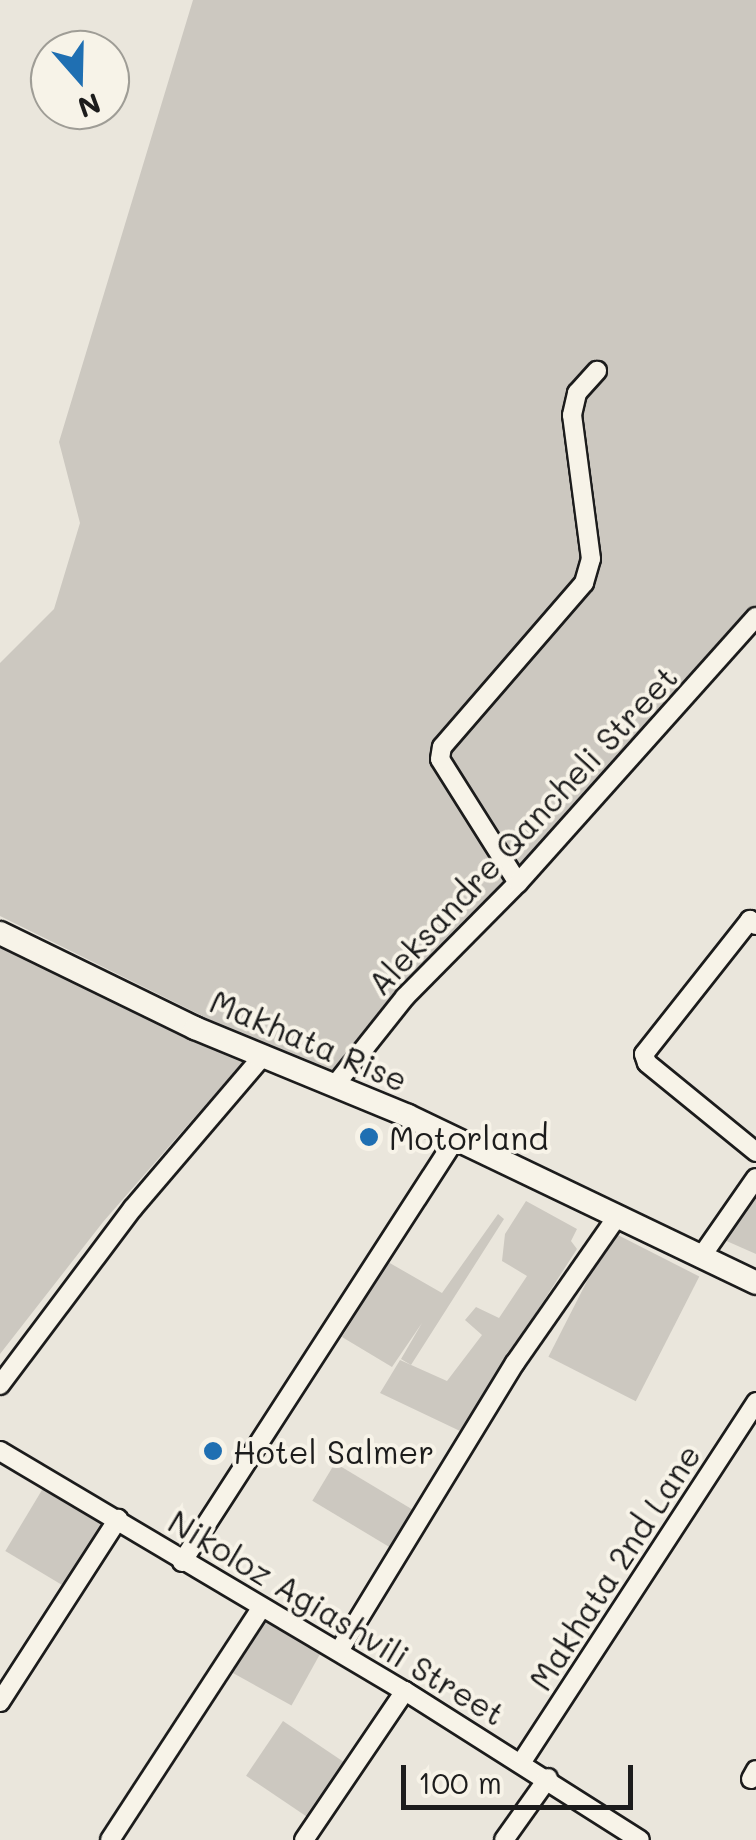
<!DOCTYPE html>
<style>
body{margin:0}
#map{position:relative;width:756px;height:1840px;overflow:hidden;background:#eae6dc;font-family:Mali,sans-serif}
div>[style]{position:absolute}
.green>*{inset:0;background:#ccc8c0;transform-origin:0 0}
.roads{filter:drop-shadow(2px 0 #1c1c1c) drop-shadow(-2px 0 #1c1c1c) drop-shadow(0 2px #1c1c1c) drop-shadow(0 -2px #1c1c1c)}
.minor>*{height:18px;margin:-9px;padding:0 9px;transform-origin:9px;border-radius:9px;background:#f7f3e8}
.major>*{height:22px;margin:-11px;padding:0 11px;transform-origin:11px;border-radius:11px;background:#f7f3e8}
.dots>*{width:28px;height:28px;translate:-50% -50%;box-sizing:border-box;border:5px solid #f7f3e8;border-radius:50%}
span{translate:-50% -50%;white-space:nowrap;text-align:center;line-height:1.15;-webkit-text-stroke:8px #f7f3e8;paint-order:stroke}
.street-label{font-size:32px;color:#1c1c1c}
.poi-label{font-size:32px;color:#1c1c1c}
.left{translate:0 -50%;text-align:left}
.north{position:absolute;left:30px;top:30px;width:100px;height:100px;box-sizing:border-box;background:#f7f3e8;border:2px solid #9f9d96;border-radius:50%;rotate:160deg;font-size:28px;font-weight:700;line-height:40px;text-align:center;color:#1c1c1c}
.north::after{content:'';display:block;margin:auto;width:35px;height:45px;background:#1f6fb2;clip-path:polygon(50% 0,100% 100%,50% 72%,0 100%)}
.scale{position:absolute;left:401px;top:1765px;width:232px;height:45px;box-sizing:border-box;border:5px solid #1c1c1c;border-top:0;padding-left:12px;font-size:30px;line-height:35px;white-space:nowrap;color:#1c1c1c;-webkit-text-stroke:8px #f7f3e8;paint-order:stroke}
</style>
<div id="map">
<div class="green">
<div style="clip-path:polygon(193px 0,756px 0,756px 621px,342px 1085px,0 916px,0 663px,54px 609px,80px 523px,59px 442px)"></div>
<div style="clip-path:polygon(0 943px,248px 1056px,103px 1222px,0 1354px)"></div>
<div style="clip-path:polygon(756px 1187px,756px 1254px,722px 1239px)"></div>
<div style="clip-path:polygon(526px 1201px,577px 1229px,571px 1241px,577px 1249px,460px 1431px,380px 1393px,400px 1360px,447px 1381px,482px 1335px,465px 1320px,476px 1307px,499px 1318px,527px 1276px,502px 1261px,505px 1234px)"></div>
<div style="clip-path:polygon(498px 1214px,504px 1219px,411px 1365px,401px 1359px,422px 1323px,392px 1367px,342px 1337px,388px 1262px,442px 1293px)"></div>
<div style="left:612px;top:1232px;width:98px;height:140px;rotate:27deg"></div>
<div style="left:335px;top:1463px;width:100px;height:44px;rotate:31deg"></div>
<div style="left:45px;top:1485px;width:74px;height:77px;rotate:31deg"></div>
<div style="left:265px;top:1613px;width:68px;height:68px;rotate:29deg"></div>
<div style="left:283px;top:1721px;width:81px;height:66px;rotate:34deg"></div>
</div>
<div class="roads">
<div class="minor">
<div style="left:518px;top:883px;width:146px;rotate:-122.2deg"></div>
<div style="left:440px;top:759px;width:12px;rotate:-81deg"></div>
<div style="left:442px;top:747px;width:217px;rotate:-49.1deg"></div>
<div style="left:584px;top:583px;width:25px;rotate:-74deg"></div>
<div style="left:591px;top:559px;width:145px;rotate:-97.5deg"></div>
<div style="left:572px;top:415px;width:23px;rotate:-77deg"></div>
<div style="left:577px;top:393px;width:30px;rotate:-48deg"></div>
<div style="left:756px;top:925px;width:8px;rotate:-140deg"></div>
<div style="left:750px;top:920px;width:171px;rotate:128.3deg"></div>
<div style="left:644px;top:1054px;width:9px;rotate:72deg"></div>
<div style="left:647px;top:1063px;width:141px;rotate:39.2deg"></div>
<div style="left:335px;top:1085px;width:112px;rotate:-51.5deg"></div>
<div style="left:405px;top:997px;width:161px;rotate:-45.3deg"></div>
<div style="left:518px;top:883px;width:357px;rotate:-48.2deg"></div>
<div style="left:701px;top:1257px;width:96px;rotate:-55.2deg"></div>
<div style="left:0;top:1385px;width:221px;rotate:-53.1deg"></div>
<div style="left:133px;top:1208px;width:200px;rotate:-49.5deg"></div>
<div style="left:0;top:1451px;width:471px;rotate:30.7deg"></div>
<div style="left:405px;top:1691px;width:278px;rotate:32.4deg"></div>
<div style="left:182px;top:1562px;width:505px;rotate:-57.13deg"></div>
<div style="left:339px;top:1651px;width:338px;rotate:-58.6deg"></div>
<div style="left:515px;top:1363px;width:178px;rotate:-55.1deg"></div>
<div style="left:0;top:1702px;width:218px;rotate:-57.2deg"></div>
<div style="left:521px;top:1763px;width:431px;rotate:-56.9deg"></div>
<div style="left:751px;top:1779px;width:10px;rotate:-61deg"></div>
<div style="left:110px;top:1840px;width:278px;rotate:-56.9deg"></div>
<div style="left:304px;top:1840px;width:180px;rotate:-55.9deg"></div>
<div style="left:504px;top:1840px;width:76px;rotate:-54.6deg"></div>
</div>
<div class="major">
<div style="left:0;top:933px;width:217px;rotate:26deg"></div>
<div style="left:195px;top:1028px;width:230px;rotate:22.4deg"></div>
<div style="left:408px;top:1116px;width:386px;rotate:25.6deg"></div>
</div>
</div>
<div class="dots">
<div style="left:369px;top:1137px;background:#1f6fb2"></div>
<div style="left:213px;top:1451px;background:#1f6fb2"></div>
</div>
<div class="street-label">
<span style="left:522px;top:830px;rotate:-47deg">Aleksandre Qancheli Street</span>
<span style="left:309px;top:1040px;rotate:23deg">Makhata Rise</span>
<span style="left:614px;top:1567px;rotate:-57deg">Makhata 2nd Lane</span>
<span style="left:337px;top:1617px;rotate:31deg">Nikoloz Agiashvili Street</span>
</div>
<div class="poi-label">
<span class="left" style="left:389px;top:1137px">Motorland</span>
<span class="left" style="left:233px;top:1451px">Hotel Salmer</span>
</div>
<div class="north">N</div>
<div class="scale">100 m</div>
</div>
